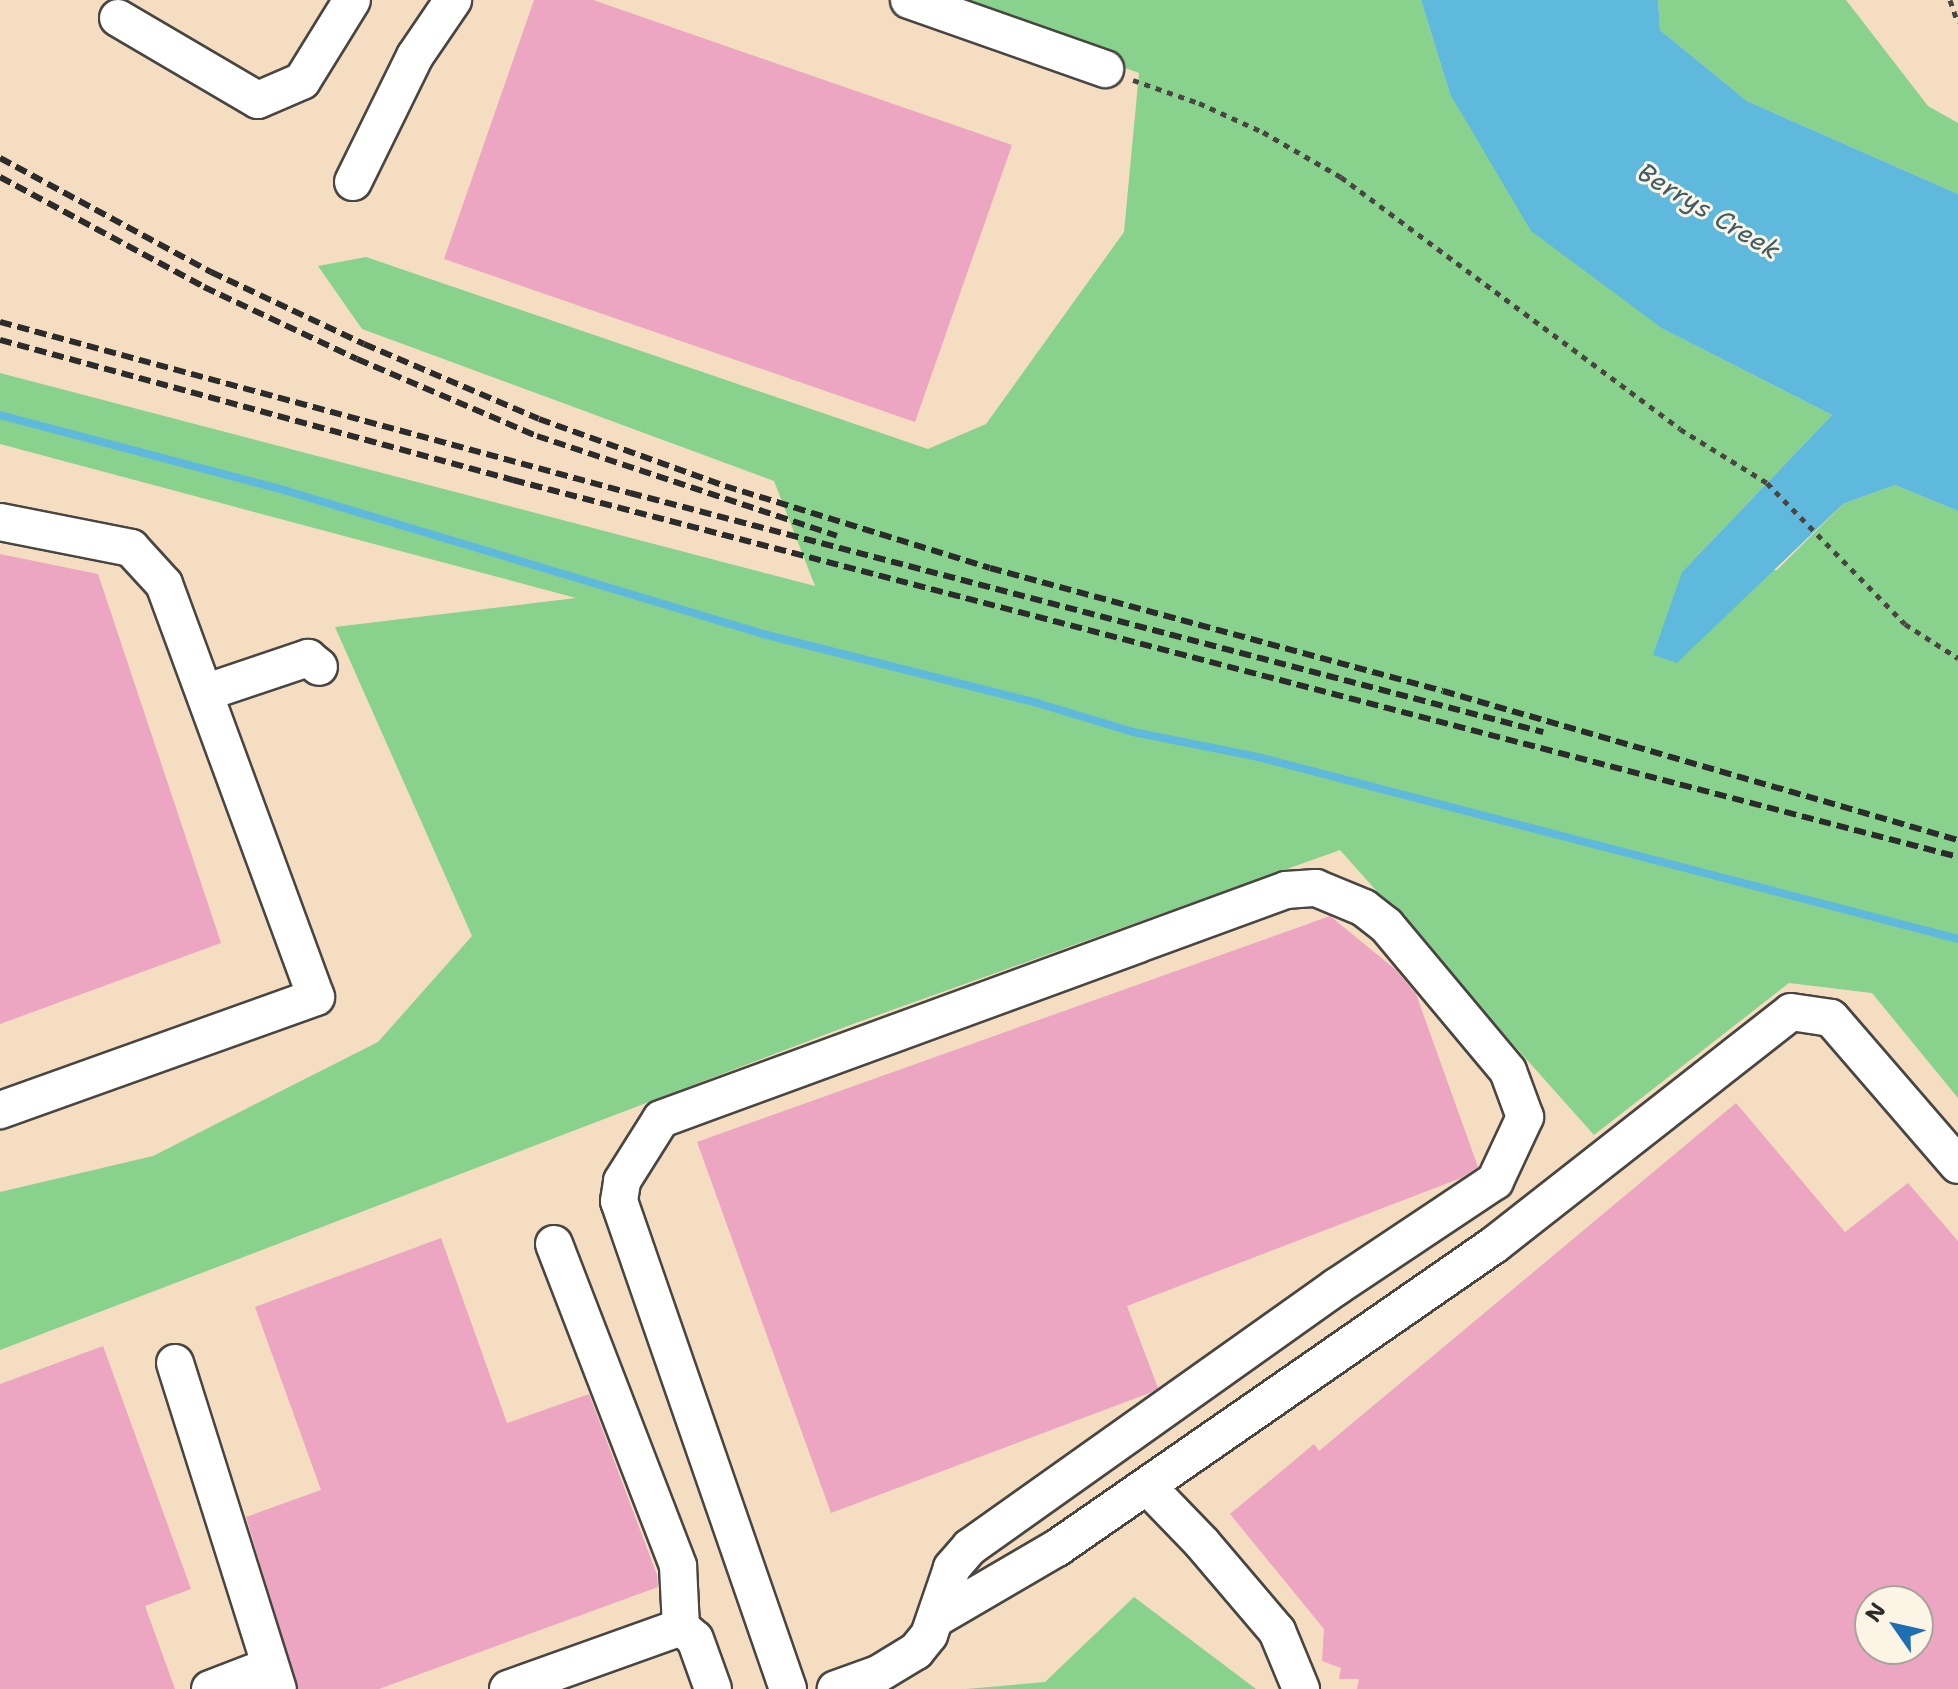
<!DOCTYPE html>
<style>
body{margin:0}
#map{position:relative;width:1958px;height:1689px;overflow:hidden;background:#f4ddc1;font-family:"Shantell Sans",sans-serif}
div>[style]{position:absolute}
.green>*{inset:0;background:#89d28d}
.water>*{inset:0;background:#5fb9dd}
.stream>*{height:8px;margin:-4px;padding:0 4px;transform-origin:4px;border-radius:4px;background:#5fb9dd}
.building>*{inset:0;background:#eca6c2}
.path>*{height:5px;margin-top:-2.5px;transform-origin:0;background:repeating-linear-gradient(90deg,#494642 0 6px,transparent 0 12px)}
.roads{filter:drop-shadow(2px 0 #494642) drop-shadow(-2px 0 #494642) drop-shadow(0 2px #494642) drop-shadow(0 -2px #494642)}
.minor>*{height:36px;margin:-18px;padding:0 18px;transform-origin:18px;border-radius:18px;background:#fff}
.rail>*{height:6px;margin-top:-3px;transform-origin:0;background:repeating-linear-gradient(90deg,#2b2b2b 0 12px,transparent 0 18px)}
span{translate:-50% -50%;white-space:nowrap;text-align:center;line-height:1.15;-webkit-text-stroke:6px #fcf5e5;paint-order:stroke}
.water-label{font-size:26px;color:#3d5d69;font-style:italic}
.north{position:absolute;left:1854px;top:1585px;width:80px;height:80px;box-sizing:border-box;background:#fcf5e5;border:2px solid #a8a49b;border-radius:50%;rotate:304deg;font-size:22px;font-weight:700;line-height:32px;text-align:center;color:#2b2b2b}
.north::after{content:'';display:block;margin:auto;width:28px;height:36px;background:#1f6fb2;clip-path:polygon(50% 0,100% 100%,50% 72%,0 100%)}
</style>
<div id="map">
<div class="green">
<div style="clip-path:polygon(939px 0,1421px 0,1450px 94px,1663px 329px,1832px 415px,1682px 572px,1777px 570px,1843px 504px,1895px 485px,1958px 511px,1958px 1098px,1872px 993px,1789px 983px,1594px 1135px,1340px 850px,853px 1024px,0 1350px,0 1192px,153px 1156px,378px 1042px,472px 936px,335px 627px,576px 598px,0 444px,0 373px,815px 586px,774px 481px,362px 329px,318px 266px,366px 257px,928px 449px,986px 424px,1124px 232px,1139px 73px)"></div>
<div style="clip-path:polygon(1658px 0,1846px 0,1928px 106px,1958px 123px,1958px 194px,1747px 101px,1660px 30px)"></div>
<div style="clip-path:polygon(1134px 1597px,1256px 1689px,966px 1689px,1045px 1682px)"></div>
</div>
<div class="water">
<div style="clip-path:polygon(1421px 0,1658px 0,1660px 30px,1747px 101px,1958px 194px,1958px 511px,1895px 485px,1843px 504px,1677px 663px,1653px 655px,1682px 572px,1832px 415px,1663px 329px,1531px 231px,1450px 94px)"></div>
</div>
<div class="stream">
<div style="left:0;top:415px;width:297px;rotate:14.8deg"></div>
<div style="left:287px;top:491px;width:497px;rotate:16.7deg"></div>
<div style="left:763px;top:634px;width:283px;rotate:14.1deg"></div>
<div style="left:1037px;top:703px;width:100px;rotate:16.8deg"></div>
<div style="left:1133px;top:732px;width:127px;rotate:11.3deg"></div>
<div style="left:1258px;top:757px;width:723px;rotate:14.57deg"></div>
</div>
<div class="building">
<div style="clip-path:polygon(534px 0,593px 0,1012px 145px,915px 422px,444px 259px)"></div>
<div style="clip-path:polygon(0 554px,98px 574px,221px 943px,0 1024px)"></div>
<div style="clip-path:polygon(1330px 916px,1395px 969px,1416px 994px,1478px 1167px,1461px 1178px,1127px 1306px,1158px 1388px,1152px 1392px,831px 1513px,697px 1142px)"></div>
<div style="clip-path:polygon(evenodd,1736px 1103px,1845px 1232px,1908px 1183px,1958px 1241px,1958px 1689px,1357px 1689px,1359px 1679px,1339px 1679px,1341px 1668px,1322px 1661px,1324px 1629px,1230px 1514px,1314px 1444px,1319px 1451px,1736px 1103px,1870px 1601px,1918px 1601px,1918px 1649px,1870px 1649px,1870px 1601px)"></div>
<div style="clip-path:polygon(441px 1238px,507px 1423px,589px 1394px,657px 1575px,658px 1587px,379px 1689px,298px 1689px,246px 1517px,321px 1490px,255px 1307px)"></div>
<div style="clip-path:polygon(103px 1346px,191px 1589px,145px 1606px,175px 1689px,0 1689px,0 1384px)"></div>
</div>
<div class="path">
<div style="left:1950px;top:0;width:24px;rotate:71deg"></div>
<div style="left:1133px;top:80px;width:70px;rotate:19.2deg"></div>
<div style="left:1199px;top:103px;width:70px;rotate:24.4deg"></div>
<div style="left:1263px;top:132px;width:90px;rotate:30deg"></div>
<div style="left:1341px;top:177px;width:422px;rotate:36.6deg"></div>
<div style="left:1680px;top:429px;width:102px;rotate:31.8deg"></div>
<div style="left:1767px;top:483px;width:197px;rotate:45.6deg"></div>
<div style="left:1905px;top:624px;width:63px;rotate:32.7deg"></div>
</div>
<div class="roads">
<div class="minor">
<div style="left:909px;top:0;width:208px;rotate:19.4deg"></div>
<div style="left:118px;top:18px;width:162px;rotate:30.4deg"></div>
<div style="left:258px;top:100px;width:48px;rotate:-23.4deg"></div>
<div style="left:302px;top:81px;width:95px;rotate:-58.3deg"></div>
<div style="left:353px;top:182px;width:140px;rotate:-63.8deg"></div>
<div style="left:415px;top:56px;width:68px;rotate:-55.8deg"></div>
<div style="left:0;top:522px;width:134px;rotate:11.2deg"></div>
<div style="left:131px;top:548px;width:49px;rotate:47.5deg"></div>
<div style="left:164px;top:584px;width:440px;rotate:69.8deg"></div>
<div style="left:316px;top:997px;width:336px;rotate:160.3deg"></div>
<div style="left:207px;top:692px;width:107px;rotate:-18.6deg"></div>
<div style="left:308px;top:658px;width:14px;rotate:39deg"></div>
<div style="left:554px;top:1244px;width:345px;rotate:68.9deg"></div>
<div style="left:678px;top:1566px;width:61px;rotate:87.2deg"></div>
<div style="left:175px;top:1363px;width:342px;rotate:72.5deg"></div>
<div style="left:1147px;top:1486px;width:79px;rotate:46deg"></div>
<div style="left:1202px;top:1543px;width:116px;rotate:49.6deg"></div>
<div style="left:1277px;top:1631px;width:63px;rotate:67.5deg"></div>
<div style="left:937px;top:1618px;width:139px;rotate:-30.3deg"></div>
<div style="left:1057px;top:1548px;width:532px;rotate:-34.74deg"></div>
<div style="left:1494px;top:1245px;width:377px;rotate:-38.1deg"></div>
<div style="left:1791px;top:1012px;width:40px;rotate:8.5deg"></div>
<div style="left:1831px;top:1018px;width:194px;rotate:49.2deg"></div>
<div style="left:210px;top:1689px;width:64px;rotate:-21deg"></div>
<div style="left:508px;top:1689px;width:184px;rotate:-19.7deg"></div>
<div style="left:681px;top:1627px;width:18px;rotate:41deg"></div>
<div style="left:695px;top:1639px;width:53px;rotate:70.2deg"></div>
<div style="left:788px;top:1689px;width:516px;rotate:-109.1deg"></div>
<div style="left:619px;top:1201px;width:20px;rotate:-81deg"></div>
<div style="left:622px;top:1181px;width:73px;rotate:-57.8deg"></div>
<div style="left:661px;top:1119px;width:666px;rotate:-20.12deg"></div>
<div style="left:1286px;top:890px;width:30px;rotate:-4deg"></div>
<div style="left:1316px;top:888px;width:52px;rotate:22.6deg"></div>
<div style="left:1364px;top:908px;width:28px;rotate:38deg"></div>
<div style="left:1386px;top:925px;width:190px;rotate:50.1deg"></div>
<div style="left:1508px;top:1071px;width:49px;rotate:69.7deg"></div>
<div style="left:1525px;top:1117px;width:71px;rotate:115.1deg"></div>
<div style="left:1495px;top:1181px;width:191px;rotate:146.3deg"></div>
<div style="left:1336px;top:1287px;width:449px;rotate:144.6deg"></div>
<div style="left:970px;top:1547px;width:28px;rotate:131deg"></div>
<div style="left:952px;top:1568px;width:71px;rotate:108.9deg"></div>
<div style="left:929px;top:1635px;width:21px;rotate:129deg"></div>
<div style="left:916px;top:1651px;width:44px;rotate:148.8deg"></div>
<div style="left:878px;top:1674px;width:45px;rotate:160.3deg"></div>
</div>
</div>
<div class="rail">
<div style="left:0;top:158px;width:240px;rotate:28.4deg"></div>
<div style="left:211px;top:272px;width:169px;rotate:25.2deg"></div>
<div style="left:364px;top:344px;width:190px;rotate:23.2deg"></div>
<div style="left:539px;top:419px;width:198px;rotate:19.8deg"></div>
<div style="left:725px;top:486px;width:277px;rotate:17.2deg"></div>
<div style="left:990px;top:568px;width:469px;rotate:15.2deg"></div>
<div style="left:1443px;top:691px;width:536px;rotate:16.14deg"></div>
<div style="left:0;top:177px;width:232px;rotate:28.3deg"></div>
<div style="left:204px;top:287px;width:169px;rotate:25.2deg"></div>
<div style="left:357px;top:359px;width:196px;rotate:23.2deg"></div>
<div style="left:537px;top:436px;width:316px;rotate:18.4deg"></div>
<div style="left:0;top:322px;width:653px;rotate:15.19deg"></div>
<div style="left:630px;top:493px;width:944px;rotate:14.67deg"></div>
<div style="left:0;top:340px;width:532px;rotate:15.26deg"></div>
<div style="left:513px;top:480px;width:1493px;rotate:14.62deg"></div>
</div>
<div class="water-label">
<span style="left:1709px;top:211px;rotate:31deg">Berrys Creek</span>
</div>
<div class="north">N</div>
</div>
